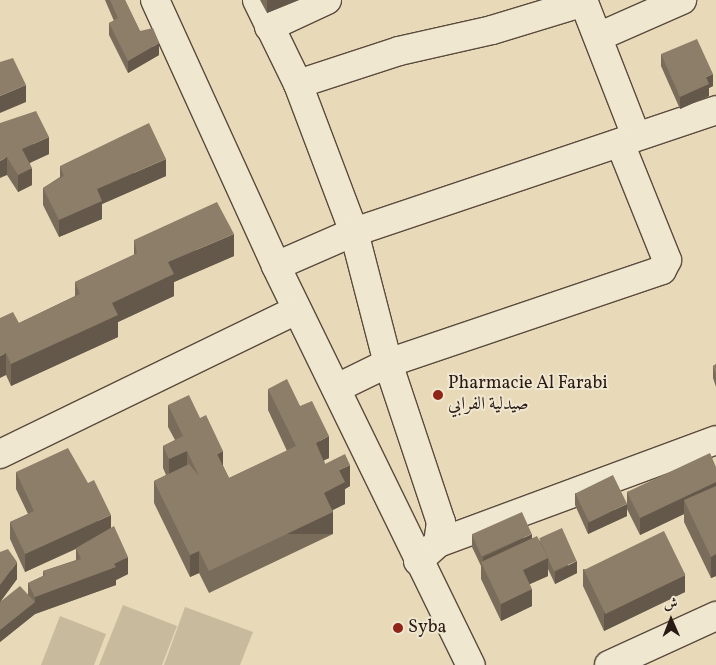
<!DOCTYPE html>
<meta charset="utf-8">
<style>
body{margin:0}
#map{position:relative;width:716px;height:665px;overflow:hidden;background:#e8dab8;font-family:Vollkorn,Amiri,serif}
div>[style]{position:absolute}
.green>*{inset:0;background:#c8ba9c}
.roads{filter:drop-shadow(1px 0 #5a4b3e) drop-shadow(-1px 0 #5a4b3e) drop-shadow(0 1px #5a4b3e) drop-shadow(0 -1px #5a4b3e)}
.minor>*{height:28px;margin:-14px;padding:0 14px;transform-origin:14px;border-radius:14px;background:#f0e7d1}
.wall>*{inset:0;background:#796c5b}
.shaded-wall>*{inset:0;background:#63584a;transform-origin:0 0}
.building>*{inset:0;background:#8d7e6a;transform-origin:0 0}
.dots>*{width:14px;height:14px;translate:-50% -50%;box-sizing:border-box;border:2px solid #f0e7d1;border-radius:50%}
span{translate:-50% -50%;white-space:nowrap;text-align:center;line-height:1.15;-webkit-text-stroke:4px #f0e7d1;paint-order:stroke}
.poi-label{font-size:18px;color:#2a1b15}
.left{translate:0 -50%;text-align:left}
.north{position:absolute;left:646px;top:595px;width:50px;height:50px;-webkit-text-stroke:4px #f0e7d1;paint-order:stroke;rotate:359deg;font-size:14px;font-weight:700;line-height:20px;text-align:center;color:#2a1b15}
.north::after{content:'';display:block;margin:auto;width:18px;height:22px;background:#2a1b15;clip-path:polygon(50% 0,100% 100%,50% 72%,0 100%)}
</style>
<div id="map">
<div class="green">
<div style="clip-path:polygon(123px 605px,177px 626px,162px 665px,99px 665px)"></div>
<div style="clip-path:polygon(185px 607px,253px 632px,240px 665px,164px 665px)"></div>
<div style="clip-path:polygon(60px 616px,106px 634px,94px 665px,41px 665px)"></div>
</div>
<div class="roads">
<div class="minor">
<div style="left:155px;top:0;width:292px;rotate:65.5deg"></div>
<div style="left:276px;top:266px;width:444px;rotate:64deg"></div>
<div style="left:257px;top:0;width:93px;rotate:64deg"></div>
<div style="left:298px;top:84px;width:158px;rotate:69.3deg"></div>
<div style="left:354px;top:232px;width:135px;rotate:75.5deg"></div>
<div style="left:388px;top:363px;width:168px;rotate:71.6deg"></div>
<div style="left:441px;top:522px;width:21px;rotate:98deg"></div>
<div style="left:438px;top:543px;width:27px;rotate:138deg"></div>
<div style="left:583px;top:0;width:146px;rotate:68.7deg"></div>
<div style="left:269px;top:27px;width:64px;rotate:-25deg"></div>
<div style="left:598px;top:37px;width:92px;rotate:-23.8deg"></div>
<div style="left:298px;top:84px;width:106px;rotate:-18.1deg"></div>
<div style="left:399px;top:51px;width:95px;rotate:-12.7deg"></div>
<div style="left:492px;top:30px;width:96px;rotate:-16.9deg"></div>
<div style="left:276px;top:266px;width:85px;rotate:-23.6deg"></div>
<div style="left:354px;top:232px;width:382px;rotate:-18.6deg"></div>
<div style="left:339px;top:387px;width:55px;rotate:-26.1deg"></div>
<div style="left:388px;top:363px;width:289px;rotate:-18.7deg"></div>
<div style="left:662px;top:270px;width:11px;rotate:-63deg"></div>
<div style="left:667px;top:260px;width:126px;rotate:-111.9deg"></div>
<div style="left:0;top:454px;width:330px;rotate:-25.9deg"></div>
<div style="left:438px;top:543px;width:296px;rotate:-20.3deg"></div>
<div style="left:609px;top:665px;width:118px;rotate:-24.6deg"></div>
</div>
</div>
<div class="wall">
<div style="clip-path:polygon(105px 0,125px 0,140px 31px,159px 55px,128px 73px,109px 35px,109px 23px,114px 21px)"></div>
<div style="clip-path:polygon(260px 0,299px 0,267px 13px)"></div>
<div style="clip-path:polygon(661px 54px,713px 86px,709px 88px,709px 96px,680px 109px,661px 66px)"></div>
<div style="clip-path:polygon(0 123px,49px 154px,30px 163px,32px 185px,18px 192px,7px 175px)"></div>
<div style="clip-path:polygon(60px 166px,166px 176px,102px 204px,102px 219px,59px 237px,43px 205px,43px 188px,60px 177px)"></div>
<div style="clip-path:polygon(134px 240px,234px 256px,174px 282px,174px 296px,118px 322px,118px 337px,11px 386px,6px 375px,0 318px,19px 323px,75px 296px,75px 282px,134px 255px)"></div>
<div style="clip-path:polygon(716px 364px,716px 387px,713px 378px,713px 366px)"></div>
<div style="clip-path:polygon(268px 389px,300px 406px,329px 458px,324px 460px,325px 464px,350px 486px,345px 489px,345px 504px,333px 510px,333px 534px,209px 593px,199px 573px,190px 577px,154px 503px,154px 481px,166px 475px,163px 468px,163px 446px,175px 440px,168px 427px,168px 405px,200px 418px,229px 478px,287px 451px,268px 410px)"></div>
<div style="clip-path:polygon(716px 467px,716px 576px,711px 578px,684px 522px,684px 514px,640px 535px,627px 509px,627px 492px)"></div>
<div style="clip-path:polygon(16px 472px,111px 528px,128px 574px,116px 580px,116px 585px,35px 614px,0 642px,0 552px,17px 579px,1px 601px,28px 595px,28px 583px,43px 576px,43px 571px,76px 560px,76px 549px,25px 572px,10px 539px,10px 522px,28px 514px,16px 489px)"></div>
<div style="clip-path:polygon(575px 493px,627px 516px,588px 534px,575px 505px)"></div>
<div style="clip-path:polygon(472px 535px,532px 538px,539px 540px,577px 573px,555px 584px,548px 569px,548px 576px,530px 584px,532px 606px,501px 621px,481px 579px,481px 566px,472px 547px)"></div>
<div style="clip-path:polygon(583px 569px,685px 592px,604px 631px,583px 586px)"></div>
</div>
<div class="shaded-wall">
<div style="clip-path:polygon(267px 0,299px 0,267px 13px)"></div>
<div style="clip-path:polygon(159px 43px,159px 55px,128px 73px,128px 61px)"></div>
<div style="clip-path:polygon(713px 74px,713px 86px,709px 88px,709px 96px,680px 109px,680px 97px,706px 77px)"></div>
<div style="clip-path:polygon(26px 85px,26px 102px,0 113px,0 96px)"></div>
<div style="clip-path:polygon(49px 137px,49px 154px,22px 166px,22px 149px)"></div>
<div style="clip-path:polygon(7px 157px,7px 175px,0 178px,0 161px)"></div>
<div style="clip-path:polygon(166px 159px,166px 176px,102px 204px,102px 219px,59px 237px,59px 220px,97px 189px)"></div>
<div style="clip-path:polygon(32px 168px,32px 185px,18px 192px,18px 175px)"></div>
<div style="clip-path:polygon(234px 234px,234px 256px,174px 282px,174px 296px,118px 322px,118px 337px,11px 386px,11px 364px,112px 303px,168px 262px)"></div>
<div style="clip-path:polygon(6px 353px,6px 375px,0 378px,0 356px)"></div>
<div style="clip-path:polygon(329px 436px,329px 458px,316px 464px,316px 443px)"></div>
<div style="clip-path:polygon(187px 451px,187px 473px,169px 481px,169px 459px)"></div>
<div style="clip-path:polygon(223px 451px,223px 473px,217px 454px)"></div>
<div style="clip-path:polygon(350px 465px,350px 486px,345px 489px,345px 504px,324px 514px,324px 493px,339px 470px)"></div>
<div style="clip-path:polygon(716px 482px,716px 499px,684px 500px,684px 514px,640px 535px,640px 518px)"></div>
<div style="clip-path:polygon(627px 504px,627px 516px,588px 534px,588px 522px)"></div>
<div style="left:333px;top:512px;width:22px;height:137px;rotate:90deg"></div>
<div style="clip-path:polygon(111px 515px,111px 532px,25px 572px,25px 554px)"></div>
<div style="clip-path:polygon(532px 534px,532px 546px,483px 565px,483px 557px)"></div>
<div style="clip-path:polygon(199px 551px,199px 573px,190px 577px,190px 555px)"></div>
<div style="clip-path:polygon(716px 554px,716px 576px,711px 578px,711px 557px)"></div>
<div style="clip-path:polygon(128px 557px,128px 574px,116px 580px,116px 585px,35px 614px,0 642px,0 630px,35px 602px,35px 597px)"></div>
<div style="clip-path:polygon(548px 558px,548px 576px,523px 587px,523px 570px)"></div>
<div style="clip-path:polygon(577px 561px,577px 573px,555px 584px,555px 572px)"></div>
<div style="clip-path:polygon(17px 562px,17px 579px,0 602px,0 585px)"></div>
<div style="clip-path:polygon(685px 575px,685px 592px,604px 631px,604px 613px)"></div>
<div style="clip-path:polygon(532px 589px,532px 606px,501px 621px,501px 604px)"></div>
</div>
<div class="building">
<div style="clip-path:polygon(110px 0,125px 0,140px 31px,153px 28px,159px 43px,128px 61px,109px 23px,118px 18px)"></div>
<div style="clip-path:polygon(697px 39px,713px 74px,706px 77px,709px 84px,680px 97px,661px 54px)"></div>
<div style="clip-path:polygon(13px 58px,26px 85px,0 96px,0 62px)"></div>
<div style="clip-path:polygon(36px 111px,49px 137px,22px 149px,32px 168px,18px 175px,7px 157px,0 161px,0 123px)"></div>
<div style="clip-path:polygon(149px 123px,166px 159px,97px 189px,102px 201px,59px 220px,43px 188px,64px 176px,60px 166px)"></div>
<div style="clip-path:polygon(217px 202px,234px 234px,168px 262px,174px 274px,112px 303px,118px 315px,11px 364px,6px 353px,0 356px,0 318px,13px 312px,19px 323px,80px 294px,75px 282px,137px 253px,134px 240px)"></div>
<div style="clip-path:polygon(716px 364px,716px 375px,713px 366px)"></div>
<div style="clip-path:polygon(287px 379px,300px 406px,312px 401px,329px 436px,316px 443px,325px 464px,345px 454px,350px 465px,339px 470px,345px 482px,324px 493px,333px 512px,209px 571px,199px 551px,190px 555px,154px 481px,189px 464px,199px 476px,187px 451px,169px 459px,163px 446px,183px 436px,168px 405px,189px 395px,200px 418px,206px 415px,223px 451px,217px 454px,229px 478px,296px 446px,268px 389px)"></div>
<div style="clip-path:polygon(68px 448px,88px 483px,94px 480px,111px 515px,25px 554px,10px 522px,34px 511px,16px 472px)"></div>
<div style="clip-path:polygon(710px 453px,716px 467px,716px 482px,640px 518px,627px 492px)"></div>
<div style="left:613px;top:475px;width:32px;height:42px;rotate:64deg"></div>
<div style="clip-path:polygon(716px 486px,716px 554px,711px 557px,684px 500px)"></div>
<div style="left:522px;top:512px;width:24px;height:55px;rotate:66deg"></div>
<div style="clip-path:polygon(114px 526px,128px 557px,114px 564px,116px 567px,35px 597px,28px 583px,45px 575px,43px 571px,81px 559px,76px 548px)"></div>
<div style="left:562px;top:528px;width:36px;height:25px;rotate:66deg"></div>
<div style="left:664px;top:531px;width:49px;height:89px;rotate:64deg"></div>
<div style="clip-path:polygon(537px 536px,548px 558px,523px 570px,532px 589px,501px 604px,481px 562px)"></div>
<div style="clip-path:polygon(8px 549px,17px 562px,0 585px,0 552px)"></div>
<div style="clip-path:polygon(20px 586px,35px 602px,0 630px,0 602px)"></div>
</div>
<div class="dots">
<div style="left:438px;top:395px;background:#8f2418"></div>
<div style="left:398px;top:628px;background:#8f2418"></div>
</div>
<div class="poi-label">
<span class="left" style="left:448px;top:395px">Pharmacie Al Farabi<br>صيدلية الفرابي</span>
<span class="left" style="left:408px;top:628px">Syba</span>
</div>
<div class="north">ش</div>
</div>
